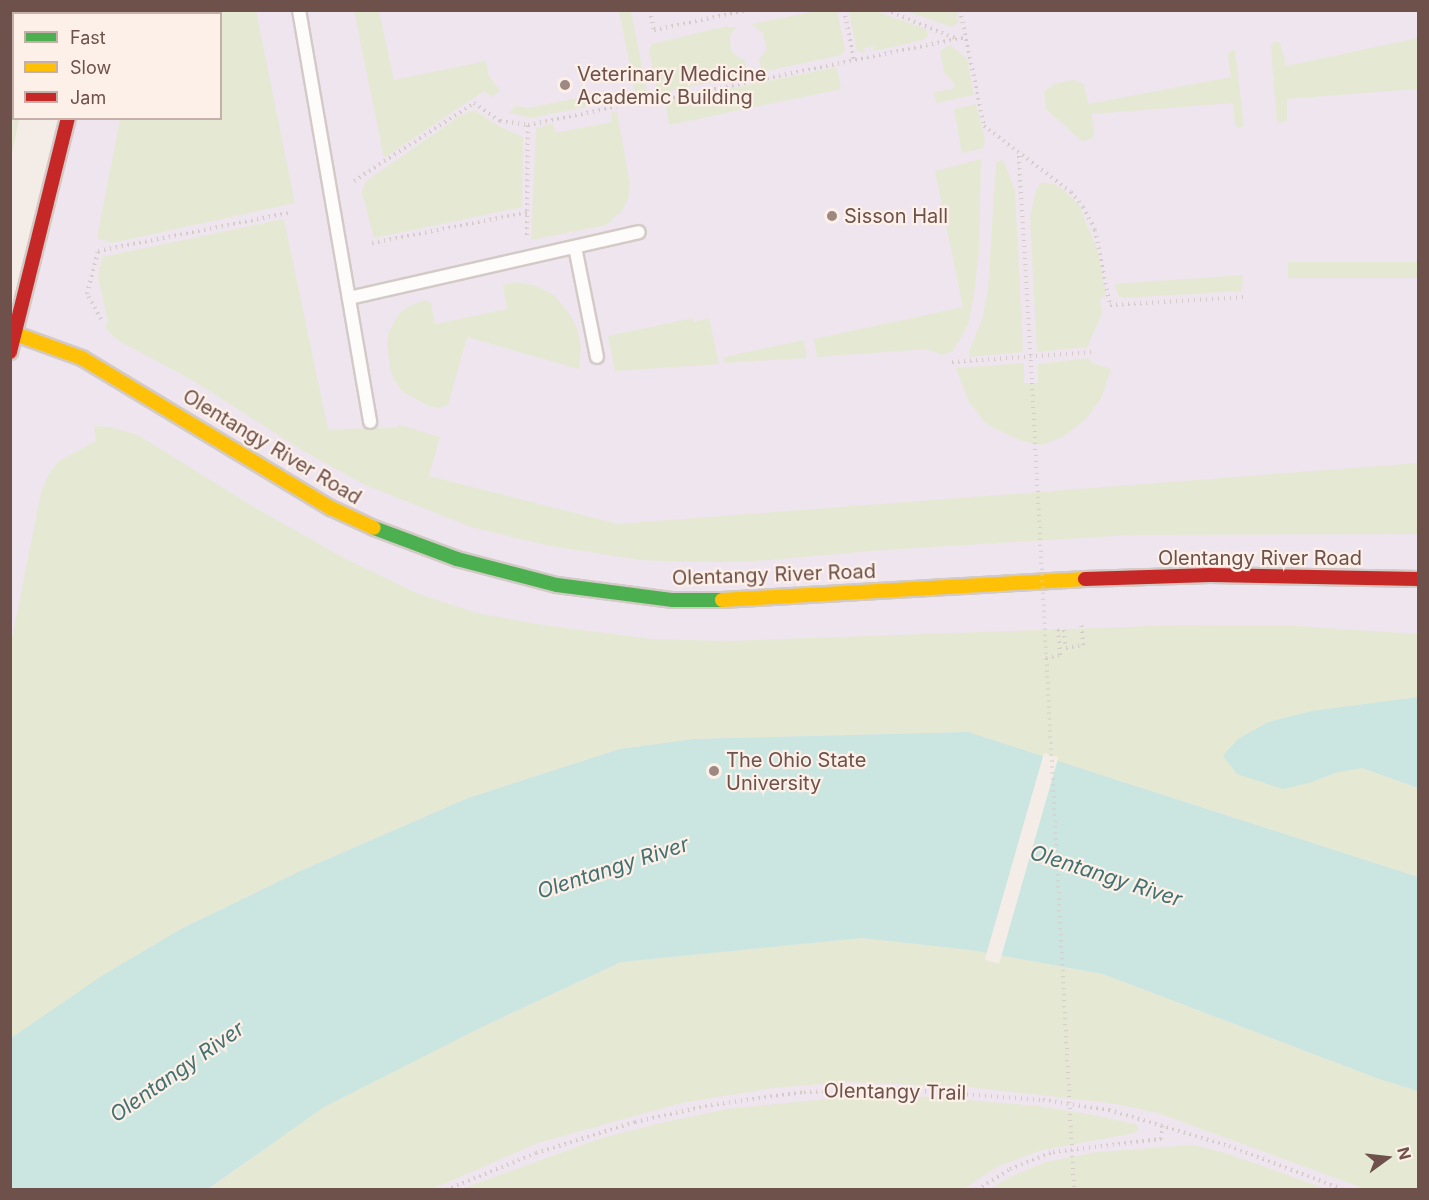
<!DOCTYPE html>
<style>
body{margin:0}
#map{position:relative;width:1429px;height:1200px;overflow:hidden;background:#f4ede7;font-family:Inter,sans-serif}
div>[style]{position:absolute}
.education>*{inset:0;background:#eee5ef}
.green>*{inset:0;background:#e5e9d3;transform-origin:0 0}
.water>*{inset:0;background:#cbe5e1}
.pier>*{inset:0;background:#f4ede7;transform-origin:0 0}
.path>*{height:4px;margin-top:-2px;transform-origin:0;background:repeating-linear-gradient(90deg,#d5ccc9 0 1.5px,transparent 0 6px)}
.roads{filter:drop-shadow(2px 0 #d3cac6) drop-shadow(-2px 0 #d3cac6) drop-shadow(0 2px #d3cac6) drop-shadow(0 -2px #d3cac6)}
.lane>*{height:12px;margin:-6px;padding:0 6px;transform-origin:6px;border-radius:6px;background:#fdfcfb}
.fast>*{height:14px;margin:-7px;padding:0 7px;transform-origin:7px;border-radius:7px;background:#4caf50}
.slow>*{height:14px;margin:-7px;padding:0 7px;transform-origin:7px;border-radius:7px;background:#ffc107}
.jam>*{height:14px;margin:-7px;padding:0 7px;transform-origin:7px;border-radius:7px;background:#c62828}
.path-bridge>*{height:4px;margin-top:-2px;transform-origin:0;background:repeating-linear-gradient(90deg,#d5ccc9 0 1.5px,transparent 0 6px)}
.dots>*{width:16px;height:16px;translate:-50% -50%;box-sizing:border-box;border:3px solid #fdf0e8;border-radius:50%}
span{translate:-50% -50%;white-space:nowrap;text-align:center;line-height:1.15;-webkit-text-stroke:4.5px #fdf0e8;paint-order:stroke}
.poi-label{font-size:20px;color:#6e514b}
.left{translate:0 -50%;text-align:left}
.street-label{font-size:20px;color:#6e514b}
.water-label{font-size:21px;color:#417271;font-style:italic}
.frame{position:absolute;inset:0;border:12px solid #6e514b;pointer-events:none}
.legend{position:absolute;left:12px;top:12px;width:210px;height:108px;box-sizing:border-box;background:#fdf0e8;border:2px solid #c4b0a9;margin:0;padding:8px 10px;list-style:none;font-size:18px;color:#6e514b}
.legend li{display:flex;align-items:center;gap:12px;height:30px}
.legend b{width:30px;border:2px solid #c4b0a9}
.north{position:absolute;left:1357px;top:1128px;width:60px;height:60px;-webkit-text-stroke:4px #fdf0e8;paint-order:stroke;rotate:75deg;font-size:16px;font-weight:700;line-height:24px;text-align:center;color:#6e514b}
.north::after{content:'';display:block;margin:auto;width:21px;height:27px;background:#6e514b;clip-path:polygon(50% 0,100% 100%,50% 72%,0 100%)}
</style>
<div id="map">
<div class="education">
<div style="clip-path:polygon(92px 11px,1418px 11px,1418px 1189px,11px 1190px,11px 352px,68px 119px,220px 118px,220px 14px,91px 13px)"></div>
</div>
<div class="green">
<div style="clip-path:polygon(11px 10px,43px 11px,43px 13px,14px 14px,14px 118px,19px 119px,11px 159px)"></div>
<div style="clip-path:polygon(142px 11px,256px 11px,295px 203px,112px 243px,97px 238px,120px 119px,220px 118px,220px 14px,141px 13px)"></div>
<div style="clip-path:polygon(354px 11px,379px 11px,394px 80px,486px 61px,488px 74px,500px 91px,492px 97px,484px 91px,384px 158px)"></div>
<div style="clip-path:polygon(619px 11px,631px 11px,647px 92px,644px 96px,636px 97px)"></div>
<div style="clip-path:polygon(816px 11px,837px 11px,845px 50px,841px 55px,762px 72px,759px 59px,767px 49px,765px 42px,763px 33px,752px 24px)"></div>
<div style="clip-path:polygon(849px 11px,876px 11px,926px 29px,928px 36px,923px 40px,874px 51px,873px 46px,864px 48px,865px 53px,857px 51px)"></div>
<div style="clip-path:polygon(906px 11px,957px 11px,959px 22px,952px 27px)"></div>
<div style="clip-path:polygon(727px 26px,731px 28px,737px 26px,730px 36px,731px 50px,736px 56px,745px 60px,748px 74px,661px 93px,657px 89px,649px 50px,652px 44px)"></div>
<div style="clip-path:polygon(1418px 38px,1418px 89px,1287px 99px,1287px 121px,1277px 123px,1271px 46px,1274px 42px,1280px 42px,1286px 66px)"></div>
<div style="clip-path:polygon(950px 45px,967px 59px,974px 95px,936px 103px,934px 92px,953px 89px,955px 85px,944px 72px,940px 51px)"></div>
<div style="clip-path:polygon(1235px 50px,1244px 126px,1239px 128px,1235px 125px,1233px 103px,1092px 114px,1094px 137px,1083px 142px,1046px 109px,1044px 92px,1054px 84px,1073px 80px,1084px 84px,1088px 104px,1231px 77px,1228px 57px,1230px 51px)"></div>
<div style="clip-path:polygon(837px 67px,841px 89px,669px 125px,666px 106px,670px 101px)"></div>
<div style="clip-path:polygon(613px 91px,615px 101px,531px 118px,510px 113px,514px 106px,528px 108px)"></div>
<div style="clip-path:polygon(976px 104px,985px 140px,984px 148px,962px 153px,954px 109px)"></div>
<div style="clip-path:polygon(474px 110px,500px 127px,523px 137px,522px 207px,374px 238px,362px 193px,365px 182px,461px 115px)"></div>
<div style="clip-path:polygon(617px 111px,630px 185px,628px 200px,621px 212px,606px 225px,531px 240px,536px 129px,553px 123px,555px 133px,612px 122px,611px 112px)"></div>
<div style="clip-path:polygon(981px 159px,979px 252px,974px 295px,968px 325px,953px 351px,942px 355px,927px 349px,817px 357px,814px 339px,963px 307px,935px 171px)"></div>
<div style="clip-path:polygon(1003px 160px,1015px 190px,1023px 352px,970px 357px,969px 351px,982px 320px,988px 290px,996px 162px)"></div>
<div style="clip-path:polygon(1042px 182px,1054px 184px,1064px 190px,1079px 205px,1098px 252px,1106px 296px,1100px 298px,1102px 314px,1087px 347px,1037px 352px,1030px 217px,1036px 190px)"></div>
<div style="clip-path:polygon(284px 219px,328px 429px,395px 428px,400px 425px,440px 437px,429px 476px,618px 524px,1418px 463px,1418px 534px,1131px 535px,884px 550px,745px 562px,690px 562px,640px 560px,550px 546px,471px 527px,365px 485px,305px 452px,192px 380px,117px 340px,105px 327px,108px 322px,98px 277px,102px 257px)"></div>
<div style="left:1418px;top:262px;width:16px;height:130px;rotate:90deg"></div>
<div style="clip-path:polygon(1243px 275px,1242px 291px,1123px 298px,1118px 295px,1115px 284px)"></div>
<div style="clip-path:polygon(517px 282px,536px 286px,554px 295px,568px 312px,577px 328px,581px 348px,579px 369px,467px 337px,448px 405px,439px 408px,429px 406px,403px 392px,394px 380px,390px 368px,387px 343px,389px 331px,400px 313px,409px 306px,426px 300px,431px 303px,435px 324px,507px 309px,503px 285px)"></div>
<div style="clip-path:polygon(693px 318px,694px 322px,709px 318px,719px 364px,615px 371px,608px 336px)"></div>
<div style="clip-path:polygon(804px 340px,807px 358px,725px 363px,724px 357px)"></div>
<div style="clip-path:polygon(1088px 358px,1093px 363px,1111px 369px,1101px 399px,1085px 420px,1063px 437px,1041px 445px,1021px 441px,986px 424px,969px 402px,956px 368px,1024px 363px,1024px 383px,1038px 383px,1038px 364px)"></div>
<div style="clip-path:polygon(94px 426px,110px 427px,138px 435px,259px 510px,346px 559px,419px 594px,477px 613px,543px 625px,651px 639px,727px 641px,1181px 625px,1297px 626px,1418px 634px,1418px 697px,1312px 711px,1268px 722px,1238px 739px,1312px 782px,1335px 773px,1362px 768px,1418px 788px,1418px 877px,968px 732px,694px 739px,620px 749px,468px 798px,298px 872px,181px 929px,100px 977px,11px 1039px,11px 644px,41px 492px,49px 473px,59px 461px,96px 441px)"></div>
<div style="clip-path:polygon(862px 938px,971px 950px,1103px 974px,1379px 1079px,1418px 1091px,1418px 1189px,1365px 1189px,1158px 1113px,1110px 1103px,968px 1087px,848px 1082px,773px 1088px,681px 1103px,538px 1143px,432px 1189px,208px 1190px,323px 1107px,484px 1026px,621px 962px)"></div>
<div style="clip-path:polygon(857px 1096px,931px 1097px,1038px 1106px,1093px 1115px,1135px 1124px,1139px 1129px,1135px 1133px,1042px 1150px,999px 1166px,963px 1189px,461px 1189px,599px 1139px,661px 1123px,727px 1109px)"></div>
<div style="clip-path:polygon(1194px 1145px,1229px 1154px,1326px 1189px,990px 1189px,1010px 1177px,1046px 1162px,1097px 1152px)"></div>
</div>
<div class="water">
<div style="clip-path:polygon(1418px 697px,1418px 788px,1362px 768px,1335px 773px,1312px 782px,1283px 789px,1237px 774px,1223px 756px,1238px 739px,1268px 722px,1312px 711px)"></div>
<div style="clip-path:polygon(968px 732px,1418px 877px,1418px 1091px,1379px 1079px,1103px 974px,971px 950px,862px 938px,621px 962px,484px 1026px,324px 1107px,208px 1189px,11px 1190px,10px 1039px,100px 977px,181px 929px,298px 872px,468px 798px,620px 749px,694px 739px)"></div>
</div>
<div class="pier">
<div style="left:1044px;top:753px;width:15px;height:215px;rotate:16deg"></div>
</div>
<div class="path">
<div style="left:650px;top:10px;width:20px;rotate:79deg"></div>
<div style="left:654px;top:30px;width:96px;rotate:-12deg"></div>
<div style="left:844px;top:10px;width:51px;rotate:78.7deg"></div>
<div style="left:886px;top:10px;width:74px;rotate:22.1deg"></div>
<div style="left:960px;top:10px;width:118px;rotate:78.3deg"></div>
<div style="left:984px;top:126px;width:109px;rotate:37.2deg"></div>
<div style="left:1071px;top:192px;width:19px;rotate:51deg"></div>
<div style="left:1083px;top:207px;width:26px;rotate:62deg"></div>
<div style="left:1095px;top:230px;width:76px;rotate:78.7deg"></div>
<div style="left:1110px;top:305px;width:137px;rotate:-3.3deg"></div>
<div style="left:638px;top:105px;width:335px;rotate:-11.7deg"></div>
<div style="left:1019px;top:156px;width:227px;rotate:86.7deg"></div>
<div style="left:354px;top:181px;width:143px;rotate:-33deg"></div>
<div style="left:474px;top:103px;width:32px;rotate:35deg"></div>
<div style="left:500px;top:121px;width:28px;rotate:8deg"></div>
<div style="left:528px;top:125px;width:90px;rotate:-11.6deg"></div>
<div style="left:527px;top:235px;width:110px;rotate:-89.5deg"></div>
<div style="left:372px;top:243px;width:159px;rotate:-11.2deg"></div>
<div style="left:101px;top:319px;width:29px;rotate:-119deg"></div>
<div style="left:87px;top:294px;width:44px;rotate:-75.7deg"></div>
<div style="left:98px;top:251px;width:194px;rotate:-11.3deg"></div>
<div style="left:952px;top:362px;width:140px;rotate:-4.1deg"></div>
<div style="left:1046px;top:658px;width:14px;rotate:-12deg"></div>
<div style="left:1060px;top:655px;width:25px;rotate:-95deg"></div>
<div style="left:1058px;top:630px;width:6px"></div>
<div style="left:1064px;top:630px;width:18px;rotate:84deg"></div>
<div style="left:1066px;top:648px;width:17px;rotate:-10deg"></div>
<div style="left:1083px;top:645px;width:21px;rotate:-95deg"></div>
<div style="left:446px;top:1190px;width:97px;rotate:-22.3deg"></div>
<div style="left:536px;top:1153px;width:104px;rotate:-17.4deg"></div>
<div style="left:635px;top:1122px;width:78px;rotate:-12.6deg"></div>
<div style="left:711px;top:1105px;width:94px;rotate:-8deg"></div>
<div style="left:804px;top:1092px;width:91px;rotate:-1.9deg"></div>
<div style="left:895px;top:1089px;width:148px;rotate:4.3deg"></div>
<div style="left:1043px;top:1100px;width:67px;rotate:8.6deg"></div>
<div style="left:1109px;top:1110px;width:125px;rotate:16.7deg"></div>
<div style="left:1229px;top:1146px;width:123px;rotate:20.9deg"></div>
<div style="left:977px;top:1190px;width:39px;rotate:-32deg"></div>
<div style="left:1010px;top:1169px;width:46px;rotate:-21.6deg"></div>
<div style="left:1053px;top:1152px;width:109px;rotate:-6.9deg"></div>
<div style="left:1161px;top:1139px;width:14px;rotate:-82deg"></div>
</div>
<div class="roads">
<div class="lane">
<div style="left:299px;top:10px;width:418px;rotate:80.2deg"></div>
<div style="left:575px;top:247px;width:112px;rotate:78.7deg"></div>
<div style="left:349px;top:298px;width:297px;rotate:-12.8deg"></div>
</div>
<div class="fast">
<div style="left:91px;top:14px;width:4px;rotate:-76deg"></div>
<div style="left:374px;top:528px;width:89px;rotate:20.5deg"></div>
<div style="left:457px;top:559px;width:103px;rotate:14.6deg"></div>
<div style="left:557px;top:585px;width:117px;rotate:7.4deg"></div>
<div style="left:673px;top:600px;width:49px"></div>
</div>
<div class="slow">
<div style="left:10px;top:332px;width:77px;rotate:19.9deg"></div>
<div style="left:82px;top:358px;width:291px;rotate:31.1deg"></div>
<div style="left:331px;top:508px;width:47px;rotate:24.9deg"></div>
<div style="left:722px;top:600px;width:364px;rotate:-3.3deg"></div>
</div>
<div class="jam">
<div style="left:10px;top:352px;width:241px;rotate:-76.1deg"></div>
<div style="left:1085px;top:579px;width:125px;rotate:-1.8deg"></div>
<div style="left:1210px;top:575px;width:208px;rotate:1.1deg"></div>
</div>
</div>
<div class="path-bridge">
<div style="left:1032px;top:383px;width:808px;rotate:87.02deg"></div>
</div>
<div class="dots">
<div style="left:565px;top:85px;background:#9d8882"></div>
<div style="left:832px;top:216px;background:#9d8882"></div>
<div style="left:714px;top:771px;background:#9d8882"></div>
</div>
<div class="poi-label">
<span class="left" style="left:577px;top:86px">Veterinary Medicine<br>Academic Building</span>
<span class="left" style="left:844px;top:216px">Sisson Hall</span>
<span class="left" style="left:726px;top:772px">The Ohio State<br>University</span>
</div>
<div class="street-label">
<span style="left:272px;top:447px;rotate:31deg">Olentangy River Road</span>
<span style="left:1260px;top:558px">Olentangy River Road</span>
<span style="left:774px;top:575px;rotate:-2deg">Olentangy River Road</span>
<span style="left:895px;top:1092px;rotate:1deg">Olentangy Trail</span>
</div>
<div class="water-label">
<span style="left:613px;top:868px;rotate:-18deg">Olentangy River</span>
<span style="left:1106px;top:876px;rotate:18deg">Olentangy River</span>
<span style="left:177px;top:1072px;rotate:-35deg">Olentangy River</span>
</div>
<div class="frame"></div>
<ul class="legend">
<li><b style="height:8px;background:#4caf50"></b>Fast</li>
<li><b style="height:8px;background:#ffc107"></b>Slow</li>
<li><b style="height:8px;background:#c62828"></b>Jam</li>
</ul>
<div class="north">N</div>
</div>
